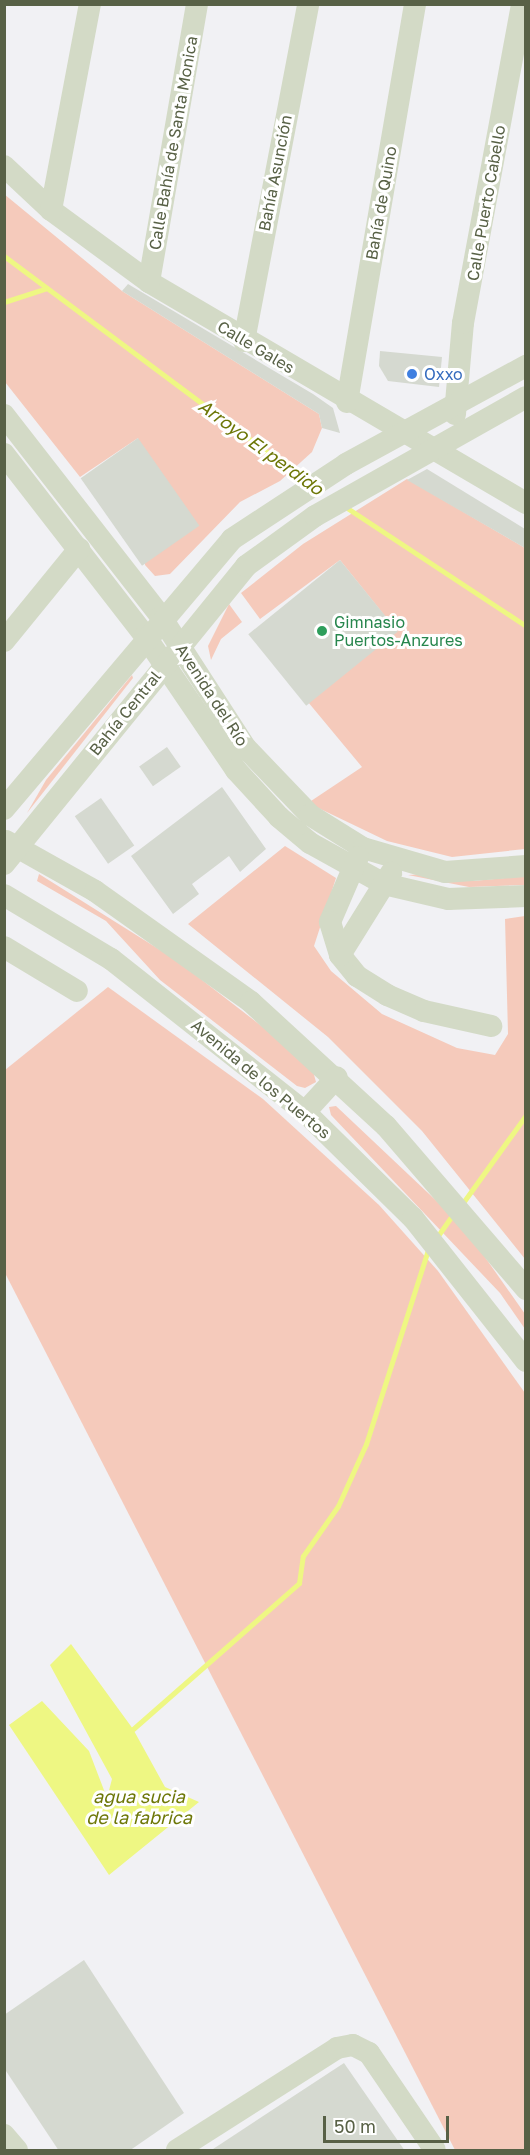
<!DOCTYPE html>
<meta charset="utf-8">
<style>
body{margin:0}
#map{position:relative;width:530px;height:2155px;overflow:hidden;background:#f1f1f4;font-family:"Golos Text",sans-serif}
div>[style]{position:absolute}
.green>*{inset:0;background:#f5cabb}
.water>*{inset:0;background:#eef783}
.stream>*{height:5px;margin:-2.5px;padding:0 2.5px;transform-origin:2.5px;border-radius:2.5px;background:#eef783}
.building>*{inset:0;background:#d5d9d0;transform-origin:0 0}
.minor>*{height:22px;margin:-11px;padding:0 11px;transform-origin:11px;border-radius:11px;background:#d3dac6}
.dots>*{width:16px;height:16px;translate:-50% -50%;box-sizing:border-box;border:3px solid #fff;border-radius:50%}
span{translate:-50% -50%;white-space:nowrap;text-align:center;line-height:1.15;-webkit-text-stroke:6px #fff;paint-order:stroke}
.street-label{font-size:16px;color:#586146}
.shop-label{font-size:16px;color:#366cbe}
.left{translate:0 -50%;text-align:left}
.leisure-label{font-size:16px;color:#27864d}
.water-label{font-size:18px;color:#6d7707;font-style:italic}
.frame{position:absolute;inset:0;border:6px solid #586146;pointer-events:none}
.scale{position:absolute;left:323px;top:2116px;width:126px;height:27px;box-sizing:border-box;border:3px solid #586146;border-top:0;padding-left:8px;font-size:18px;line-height:21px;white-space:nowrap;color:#586146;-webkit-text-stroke:4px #fff;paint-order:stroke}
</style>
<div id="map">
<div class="green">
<div style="clip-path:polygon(4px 194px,122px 291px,319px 414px,322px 428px,312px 452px,280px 481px,240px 502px,170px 574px,155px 576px,145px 565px,138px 438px,80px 477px,5px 382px)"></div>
<div style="clip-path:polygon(407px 479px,525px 548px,525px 849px,452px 857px,387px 841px,308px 803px,362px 767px,308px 702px,397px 631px,340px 560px,260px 619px,241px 593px,303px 544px)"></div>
<div style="clip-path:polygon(229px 604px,242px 622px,221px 639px,211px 660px,208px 646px)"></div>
<div style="clip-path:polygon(132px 675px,133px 678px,27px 813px,46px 780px)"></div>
<div style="clip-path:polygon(285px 846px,336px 878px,314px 946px,331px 971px,382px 1014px,457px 1048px,495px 1055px,508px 1034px,505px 919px,525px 916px,525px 1259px,422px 1131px,328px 1037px,188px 924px)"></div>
<div style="clip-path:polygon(39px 874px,176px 960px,281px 1041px,313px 1071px,316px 1082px,305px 1088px,297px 1086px,160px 980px,106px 921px,37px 881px)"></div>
<div style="clip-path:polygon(428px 874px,473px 881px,525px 876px,525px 885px,469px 887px,408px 875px)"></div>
<div style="clip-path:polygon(108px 987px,263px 1099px,379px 1205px,438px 1271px,525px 1393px,525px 2150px,455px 2150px,5px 1273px,5px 1070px)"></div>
<div style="clip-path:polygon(336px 1106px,463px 1226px,525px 1314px,525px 1329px,500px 1293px,331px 1115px,329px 1107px)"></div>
</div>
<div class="water">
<div style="clip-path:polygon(71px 1644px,133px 1729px,165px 1787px,199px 1802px,109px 1875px,9px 1725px,42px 1701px,89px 1751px,107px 1798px,112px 1779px,50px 1665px)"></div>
</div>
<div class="stream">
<div style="left:4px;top:256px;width:380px;rotate:36.7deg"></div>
<div style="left:4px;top:302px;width:45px;rotate:-18deg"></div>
<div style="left:344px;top:506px;width:218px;rotate:33.4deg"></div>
<div style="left:462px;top:1204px;width:110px;rotate:-54.3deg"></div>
<div style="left:437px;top:1237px;width:29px;rotate:-55deg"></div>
<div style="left:133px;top:1729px;width:221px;rotate:-41.3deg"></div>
<div style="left:299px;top:1583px;width:27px;rotate:-82deg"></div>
<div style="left:303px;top:1556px;width:61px;rotate:-55deg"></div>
<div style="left:338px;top:1506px;width:68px;rotate:-65.7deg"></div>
<div style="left:366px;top:1444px;width:207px;rotate:-72.3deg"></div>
</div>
<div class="building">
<div style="clip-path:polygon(128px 284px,313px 394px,333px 408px,340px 433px,322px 428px,319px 414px,122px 291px)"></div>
<div style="clip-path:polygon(380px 351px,442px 357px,439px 387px,388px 381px,379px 366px)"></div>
<div style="left:138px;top:438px;width:107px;height:70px;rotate:55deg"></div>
<div style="clip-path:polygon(427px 469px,525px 529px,525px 548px,407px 480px)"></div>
<div style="left:340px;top:560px;width:92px;height:118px;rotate:51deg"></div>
<div style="left:167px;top:747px;width:24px;height:34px;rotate:55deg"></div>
<div style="clip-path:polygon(222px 787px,266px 849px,240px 872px,229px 856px,192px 884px,199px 894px,173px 914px,131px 856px)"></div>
<div style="left:101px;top:798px;width:58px;height:32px;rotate:55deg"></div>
<div style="clip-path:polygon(84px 1960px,184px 2113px,129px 2151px,59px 2151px,4px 2068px,4px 2015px)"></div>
<div style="clip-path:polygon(344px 2063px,405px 2151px,210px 2151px)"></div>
</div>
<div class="minor">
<div style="left:4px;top:166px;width:64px;rotate:43.1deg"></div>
<div style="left:51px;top:210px;width:122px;rotate:36.3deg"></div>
<div style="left:149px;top:282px;width:437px;rotate:30.4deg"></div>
<div style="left:51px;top:210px;width:210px;rotate:-79.3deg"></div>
<div style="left:149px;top:282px;width:282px;rotate:-80.2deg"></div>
<div style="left:244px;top:341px;width:343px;rotate:-79.2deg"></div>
<div style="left:347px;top:402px;width:404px;rotate:-80.3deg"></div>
<div style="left:455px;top:414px;width:91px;rotate:-85deg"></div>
<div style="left:463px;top:323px;width:324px;rotate:-79.5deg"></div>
<div style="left:4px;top:415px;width:256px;rotate:52.1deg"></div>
<div style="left:161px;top:617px;width:155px;rotate:57.1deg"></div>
<div style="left:245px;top:747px;width:94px;rotate:46.3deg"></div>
<div style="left:310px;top:815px;width:62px;rotate:31.9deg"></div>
<div style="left:363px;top:848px;width:85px;rotate:16.3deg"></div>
<div style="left:445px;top:872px;width:81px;rotate:-4.2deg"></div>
<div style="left:4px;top:454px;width:230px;rotate:52.2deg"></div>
<div style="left:145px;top:636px;width:162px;rotate:55.8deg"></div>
<div style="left:236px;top:770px;width:64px;rotate:47.5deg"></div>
<div style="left:279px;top:817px;width:40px;rotate:40deg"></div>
<div style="left:310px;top:843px;width:85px;rotate:29deg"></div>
<div style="left:384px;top:884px;width:66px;rotate:13.2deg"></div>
<div style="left:448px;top:899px;width:78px;rotate:-2.2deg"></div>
<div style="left:4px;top:641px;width:119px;rotate:-50.8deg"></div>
<div style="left:4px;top:809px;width:353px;rotate:-49.8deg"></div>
<div style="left:232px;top:539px;width:136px;rotate:-33.3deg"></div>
<div style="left:346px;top:464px;width:205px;rotate:-28.6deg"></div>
<div style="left:6px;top:841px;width:102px;rotate:29.3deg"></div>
<div style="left:95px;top:891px;width:191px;rotate:35.4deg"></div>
<div style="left:251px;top:1002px;width:183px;rotate:42.6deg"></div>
<div style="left:386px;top:1126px;width:215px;rotate:49.3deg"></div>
<div style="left:358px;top:857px;width:71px;rotate:113.3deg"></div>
<div style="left:330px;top:922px;width:34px;rotate:73deg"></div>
<div style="left:340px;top:955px;width:27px;rotate:51deg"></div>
<div style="left:357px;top:976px;width:36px;rotate:32deg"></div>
<div style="left:387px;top:995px;width:40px;rotate:23.4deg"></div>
<div style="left:424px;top:1011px;width:69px;rotate:12.6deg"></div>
<div style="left:4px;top:864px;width:384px;rotate:-50.9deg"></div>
<div style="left:246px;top:566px;width:85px;rotate:-35.9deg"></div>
<div style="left:315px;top:516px;width:242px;rotate:-29.4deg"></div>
<div style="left:4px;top:895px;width:125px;rotate:30.9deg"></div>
<div style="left:111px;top:959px;width:247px;rotate:38.3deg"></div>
<div style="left:305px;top:1112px;width:151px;rotate:44.5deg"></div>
<div style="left:413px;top:1218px;width:182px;rotate:51.7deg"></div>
<div style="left:4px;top:947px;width:85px;rotate:31.1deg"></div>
<div style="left:340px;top:955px;width:97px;rotate:-58.1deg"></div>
<div style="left:305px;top:1112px;width:47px;rotate:-47.6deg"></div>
<div style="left:4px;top:2135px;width:20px;rotate:49deg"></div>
<div style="left:177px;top:2150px;width:190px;rotate:-32.5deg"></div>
<div style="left:337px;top:2048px;width:16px;rotate:-11deg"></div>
<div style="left:353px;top:2045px;width:18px;rotate:27deg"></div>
<div style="left:369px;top:2053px;width:117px;rotate:55.8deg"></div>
</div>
<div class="dots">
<div style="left:412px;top:374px;background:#3f7fe0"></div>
<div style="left:322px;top:631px;background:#2e9e5b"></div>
</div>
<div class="street-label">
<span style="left:173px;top:143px;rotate:-80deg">Calle Bahía de Santa Monica</span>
<span style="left:275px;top:173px;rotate:-79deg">Bahía Asunción</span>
<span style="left:381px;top:203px;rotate:-80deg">Bahía de Quino</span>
<span style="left:486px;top:203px;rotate:-80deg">Calle Puerto Cabello</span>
<span style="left:256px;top:347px;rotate:31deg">Calle Gales</span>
<span style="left:212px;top:695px;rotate:57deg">Avenida del Río</span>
<span style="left:125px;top:713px;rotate:-51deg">Bahía Central</span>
<span style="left:261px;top:1079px;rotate:40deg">Avenida de los Puertos</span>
</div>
<div class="shop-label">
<span class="left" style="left:424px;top:374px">Oxxo</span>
</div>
<div class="leisure-label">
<span class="left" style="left:334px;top:631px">Gimnasio<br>Puertos-Anzures</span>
</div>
<div class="water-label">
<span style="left:261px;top:447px;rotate:36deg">Arroyo El perdido</span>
<span style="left:139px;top:1807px">agua sucia<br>de la fabrica</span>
</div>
<div class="frame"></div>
<div class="scale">50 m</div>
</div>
